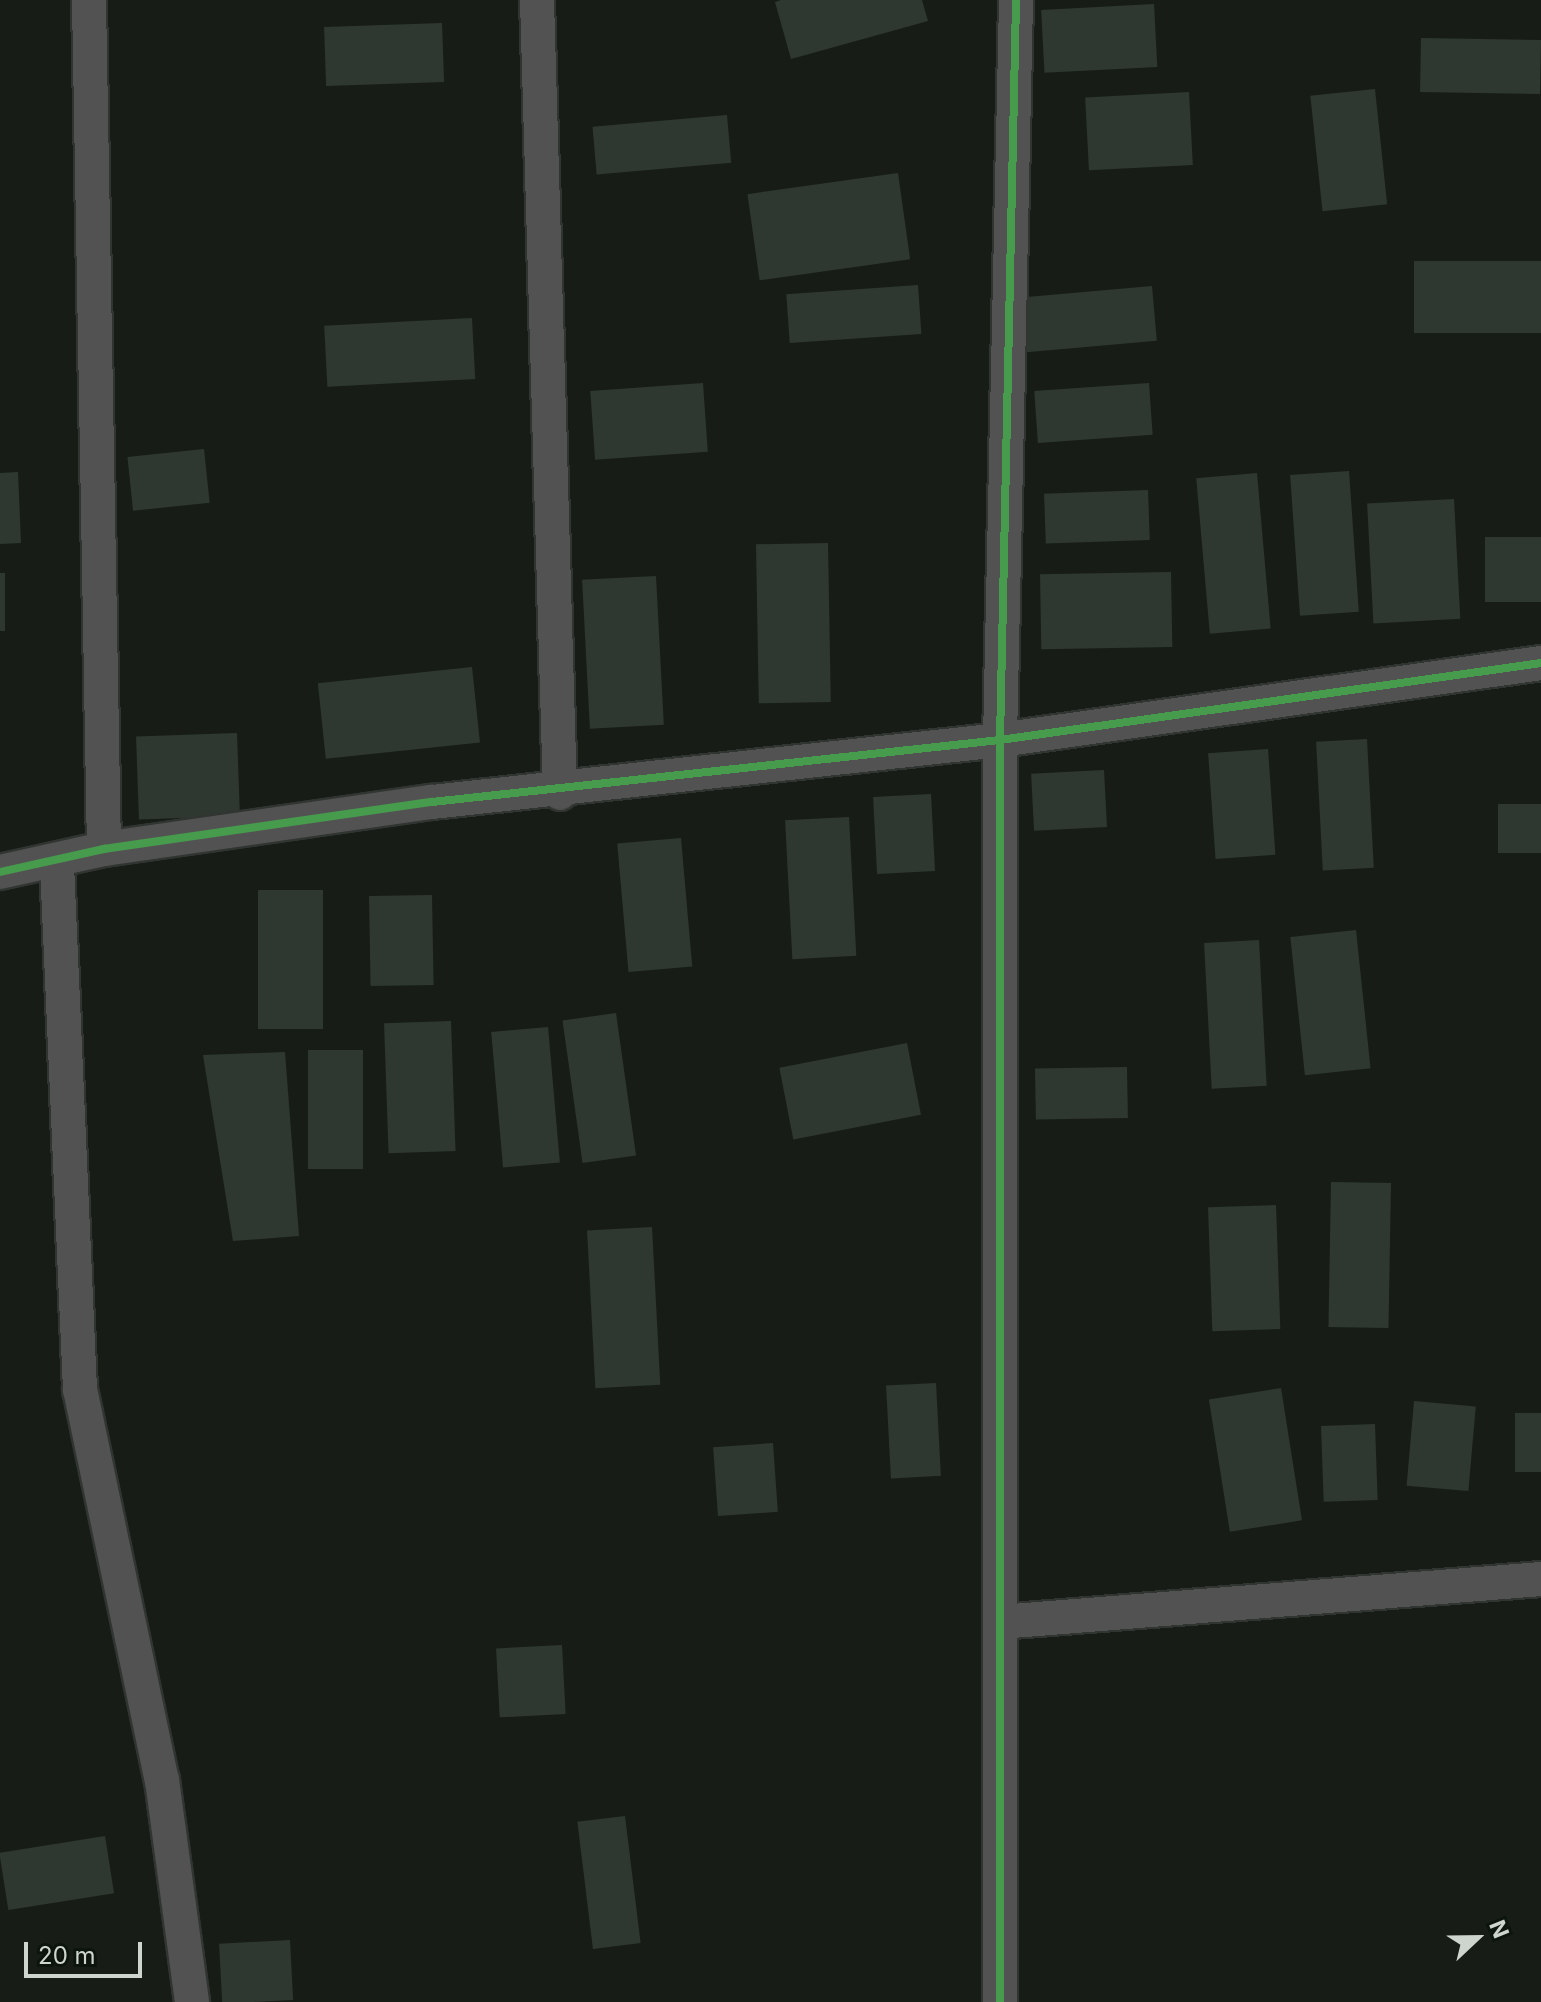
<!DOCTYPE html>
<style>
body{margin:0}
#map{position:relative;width:1541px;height:2002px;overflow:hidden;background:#171c17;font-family:Inter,sans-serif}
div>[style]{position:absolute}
.building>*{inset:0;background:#2f3830;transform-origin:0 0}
.roads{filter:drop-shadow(2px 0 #313532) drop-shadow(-2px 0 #313532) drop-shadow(0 2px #313532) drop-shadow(0 -2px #313532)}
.minor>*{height:34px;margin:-17px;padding:0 17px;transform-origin:17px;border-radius:17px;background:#525252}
.cycleway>*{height:8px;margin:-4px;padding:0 4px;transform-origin:4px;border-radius:4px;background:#469c4c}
span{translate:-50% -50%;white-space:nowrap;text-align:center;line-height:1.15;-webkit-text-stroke:7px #0c150d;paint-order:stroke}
.north{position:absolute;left:1437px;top:1898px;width:80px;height:80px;-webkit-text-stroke:6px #0c150d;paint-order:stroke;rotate:68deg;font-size:22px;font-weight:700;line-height:32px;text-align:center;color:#ced5cf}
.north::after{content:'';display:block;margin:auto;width:28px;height:36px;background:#ced5cf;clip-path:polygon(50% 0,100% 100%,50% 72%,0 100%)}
.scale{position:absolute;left:24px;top:1942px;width:118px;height:36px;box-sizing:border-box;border:4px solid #ced5cf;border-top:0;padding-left:10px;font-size:24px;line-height:28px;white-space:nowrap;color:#ced5cf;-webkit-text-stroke:6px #0c150d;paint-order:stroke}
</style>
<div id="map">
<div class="building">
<div style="clip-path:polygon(781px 0,922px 0,928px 21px,791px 59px,775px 2px)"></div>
<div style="left:1154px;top:4px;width:63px;height:113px;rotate:87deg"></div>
<div style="left:442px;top:23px;width:59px;height:118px;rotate:88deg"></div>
<div style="left:1421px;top:38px;width:120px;height:54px;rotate:1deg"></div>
<div style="left:1375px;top:89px;width:116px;height:65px;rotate:84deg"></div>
<div style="left:1189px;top:92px;width:73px;height:104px;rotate:87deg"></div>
<div style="left:727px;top:115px;width:48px;height:135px;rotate:85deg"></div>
<div style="left:898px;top:173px;width:87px;height:152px;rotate:82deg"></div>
<div style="left:1541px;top:261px;width:72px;height:127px;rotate:90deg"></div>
<div style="left:918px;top:285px;width:49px;height:132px;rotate:86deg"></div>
<div style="left:1152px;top:286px;width:55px;height:134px;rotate:85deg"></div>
<div style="left:472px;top:318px;width:61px;height:148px;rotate:87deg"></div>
<div style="left:703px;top:383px;width:69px;height:113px;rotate:86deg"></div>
<div style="left:1149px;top:383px;width:52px;height:115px;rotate:86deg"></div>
<div style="left:204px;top:449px;width:54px;height:77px;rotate:84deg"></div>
<div style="left:1349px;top:471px;width:141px;height:59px;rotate:86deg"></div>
<div style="clip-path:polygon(18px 472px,21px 543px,0 544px,0 473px)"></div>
<div style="left:1257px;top:473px;width:156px;height:61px;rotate:85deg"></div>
<div style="left:1148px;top:490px;width:50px;height:104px;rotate:88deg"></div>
<div style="left:1454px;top:499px;width:120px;height:87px;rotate:87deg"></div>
<div style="left:1541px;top:537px;width:65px;height:56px;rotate:90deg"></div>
<div style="left:828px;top:543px;width:159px;height:72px;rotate:89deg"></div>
<div style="left:1171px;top:572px;width:75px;height:131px;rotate:89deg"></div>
<div style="left:0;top:573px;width:5px;height:58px"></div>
<div style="left:656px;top:576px;width:149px;height:74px;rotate:87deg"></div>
<div style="left:472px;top:667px;width:76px;height:155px;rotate:84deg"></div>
<div style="left:237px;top:733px;width:83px;height:101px;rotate:88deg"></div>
<div style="left:1367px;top:739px;width:129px;height:51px;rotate:87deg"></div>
<div style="left:1268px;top:749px;width:106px;height:60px;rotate:86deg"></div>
<div style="left:1104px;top:770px;width:57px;height:73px;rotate:87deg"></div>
<div style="left:931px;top:794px;width:77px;height:58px;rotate:87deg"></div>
<div style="left:1541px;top:804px;width:49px;height:43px;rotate:90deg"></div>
<div style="left:849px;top:817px;width:139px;height:64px;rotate:87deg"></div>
<div style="left:681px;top:838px;width:129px;height:64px;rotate:85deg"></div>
<div style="left:258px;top:890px;width:65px;height:139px"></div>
<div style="left:432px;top:895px;width:90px;height:63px;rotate:89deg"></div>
<div style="left:1356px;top:930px;width:139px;height:66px;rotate:84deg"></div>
<div style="left:1259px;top:940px;width:146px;height:55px;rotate:87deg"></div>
<div style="left:616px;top:1013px;width:144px;height:54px;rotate:82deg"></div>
<div style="left:451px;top:1021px;width:130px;height:67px;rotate:88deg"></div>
<div style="left:548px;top:1027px;width:136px;height:57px;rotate:85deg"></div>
<div style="left:907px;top:1043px;width:73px;height:130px;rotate:79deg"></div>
<div style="left:308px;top:1050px;width:55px;height:119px"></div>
<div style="clip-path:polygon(285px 1052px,299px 1236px,233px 1241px,203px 1055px)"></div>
<div style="left:1127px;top:1067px;width:51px;height:92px;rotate:89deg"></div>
<div style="left:1331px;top:1182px;width:60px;height:145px;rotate:1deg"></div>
<div style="left:1276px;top:1205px;width:124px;height:68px;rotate:88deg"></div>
<div style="left:652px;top:1227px;width:158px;height:65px;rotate:87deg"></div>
<div style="left:936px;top:1383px;width:93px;height:50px;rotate:87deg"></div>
<div style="left:1281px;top:1388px;width:134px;height:73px;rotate:81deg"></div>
<div style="left:1414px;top:1401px;width:62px;height:85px;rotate:5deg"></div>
<div style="left:1541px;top:1413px;width:59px;height:26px;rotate:90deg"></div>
<div style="left:1375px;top:1424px;width:76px;height:54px;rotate:88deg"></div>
<div style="left:773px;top:1443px;width:69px;height:60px;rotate:86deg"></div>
<div style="left:562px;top:1645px;width:69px;height:66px;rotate:87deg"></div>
<div style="left:625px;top:1816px;width:128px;height:48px;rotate:83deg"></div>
<div style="left:105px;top:1836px;width:58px;height:107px;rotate:81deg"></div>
<div style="left:290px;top:1940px;width:60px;height:71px;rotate:87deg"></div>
</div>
<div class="roads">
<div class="minor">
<div style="left:89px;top:0;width:849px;rotate:88.99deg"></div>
<div style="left:537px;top:0;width:793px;rotate:88.34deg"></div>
<div style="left:57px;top:865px;width:525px;rotate:87.49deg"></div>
<div style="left:80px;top:1389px;width:400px;rotate:78.2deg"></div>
<div style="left:162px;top:1780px;width:224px;rotate:82.3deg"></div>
<div style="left:0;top:872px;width:107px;rotate:-12.5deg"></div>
<div style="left:104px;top:849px;width:331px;rotate:-8.2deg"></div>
<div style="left:432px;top:802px;width:571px;rotate:-6.23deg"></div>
<div style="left:1000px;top:740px;width:546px;rotate:-8.1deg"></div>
<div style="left:1000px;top:1622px;width:543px;rotate:-4.54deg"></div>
<div style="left:1000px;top:2002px;width:1262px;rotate:-90deg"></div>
<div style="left:1000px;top:740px;width:740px;rotate:-88.76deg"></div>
</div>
</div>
<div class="cycleway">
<div style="left:0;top:872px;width:107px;rotate:-12.5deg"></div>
<div style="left:104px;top:849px;width:331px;rotate:-8.2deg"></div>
<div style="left:432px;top:802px;width:571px;rotate:-6.23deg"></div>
<div style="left:1000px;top:740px;width:546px;rotate:-8.1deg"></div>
<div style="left:1000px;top:2002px;width:1262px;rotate:-90deg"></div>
<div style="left:1000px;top:740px;width:740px;rotate:-88.76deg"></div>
</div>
<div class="north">N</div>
<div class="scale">20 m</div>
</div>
